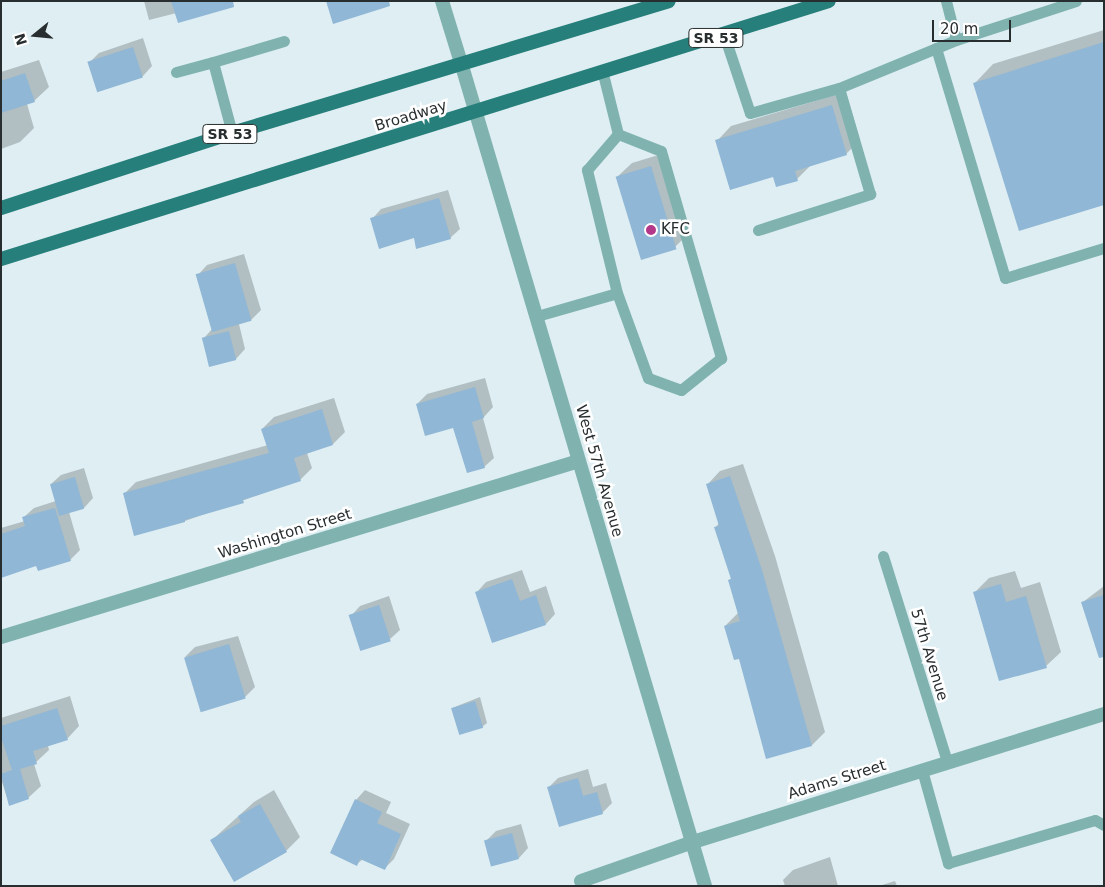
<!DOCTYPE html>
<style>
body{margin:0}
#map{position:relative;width:1105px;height:887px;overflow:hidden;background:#deeef3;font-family:"DejaVu Sans",sans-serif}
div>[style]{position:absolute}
.shadow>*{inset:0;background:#0003}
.building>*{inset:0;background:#90b7d5;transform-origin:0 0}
.service>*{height:11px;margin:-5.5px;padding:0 5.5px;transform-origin:5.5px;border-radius:5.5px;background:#80b3af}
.minor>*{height:14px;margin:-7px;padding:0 7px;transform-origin:7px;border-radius:7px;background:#80b3af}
.tertiary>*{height:14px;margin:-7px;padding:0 7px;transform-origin:7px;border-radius:7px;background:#80b3af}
.primary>*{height:14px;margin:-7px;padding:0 7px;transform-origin:7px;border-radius:7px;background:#267f7a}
.dots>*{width:14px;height:14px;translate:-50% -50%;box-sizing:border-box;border:2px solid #fff;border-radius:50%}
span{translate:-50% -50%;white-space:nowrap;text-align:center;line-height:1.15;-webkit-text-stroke:5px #fff;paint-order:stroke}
.shield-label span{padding:1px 4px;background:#fff;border:1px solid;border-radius:4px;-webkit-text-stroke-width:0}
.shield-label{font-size:14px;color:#282e2f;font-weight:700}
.street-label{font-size:15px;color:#282e2f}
.poi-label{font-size:15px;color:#282e2f}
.left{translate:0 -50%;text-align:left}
.frame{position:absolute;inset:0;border:2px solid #282e2f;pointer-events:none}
.north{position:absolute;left:10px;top:10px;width:50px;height:50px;-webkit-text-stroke:4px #fff;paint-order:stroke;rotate:253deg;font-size:14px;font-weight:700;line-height:20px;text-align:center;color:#282e2f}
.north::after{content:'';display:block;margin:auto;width:18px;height:22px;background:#282e2f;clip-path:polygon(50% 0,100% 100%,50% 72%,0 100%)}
.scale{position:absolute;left:932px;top:20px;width:79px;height:22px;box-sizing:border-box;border:2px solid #282e2f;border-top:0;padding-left:6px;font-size:15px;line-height:18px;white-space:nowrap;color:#282e2f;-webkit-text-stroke:4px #fff;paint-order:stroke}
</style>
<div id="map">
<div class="shadow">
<div style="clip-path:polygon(144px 1px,224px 1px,149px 20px)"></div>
<div style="clip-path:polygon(1104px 30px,1104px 204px,975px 83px,993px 64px)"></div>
<div style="clip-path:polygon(143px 38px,152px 66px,143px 76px,99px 91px,89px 63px,99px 53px)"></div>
<div style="clip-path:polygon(39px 60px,49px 87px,34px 101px,27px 104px,34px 128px,20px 142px,1px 149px,1px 72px)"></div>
<div style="clip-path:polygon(846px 92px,860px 140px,846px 154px,812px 164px,797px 179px,774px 176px,717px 141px,731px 126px)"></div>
<div style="clip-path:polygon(665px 153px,689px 233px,675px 247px,617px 177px,632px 163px)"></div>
<div style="clip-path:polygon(448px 190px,460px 229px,450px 238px,414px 237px,372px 219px,381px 209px)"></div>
<div style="clip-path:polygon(244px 254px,261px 310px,251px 320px,239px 324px,245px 349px,236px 359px,204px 338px,213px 328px,198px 275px,207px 265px)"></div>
<div style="clip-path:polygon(485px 378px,493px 407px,483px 418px,494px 458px,484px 467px,454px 427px,417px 404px,427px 394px)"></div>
<div style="clip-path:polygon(334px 398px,345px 432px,333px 444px,307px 453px,312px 468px,300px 480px,185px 521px,124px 494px,136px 482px,268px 445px,262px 429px,274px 417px)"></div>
<div style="clip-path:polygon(743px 464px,775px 556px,825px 732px,812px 745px,767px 757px,740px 657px,725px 626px,738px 613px,729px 580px,732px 578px,715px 528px,719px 523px,707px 485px,720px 471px)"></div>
<div style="clip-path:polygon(84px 468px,93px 498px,84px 508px,69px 512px,80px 550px,70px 560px,37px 564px,1px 576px,1px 528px,25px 521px,24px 517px,34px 508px,56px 501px,51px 484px,61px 475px)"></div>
<div style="clip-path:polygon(522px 570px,530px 592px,546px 586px,555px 614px,546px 624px,493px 641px,477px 592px,486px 582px)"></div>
<div style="clip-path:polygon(1015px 571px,1021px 588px,1040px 582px,1061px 652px,1046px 666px,974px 593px,989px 578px)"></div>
<div style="clip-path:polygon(1104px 586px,1104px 647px,1083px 602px)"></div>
<div style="clip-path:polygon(389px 596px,400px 630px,390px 639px,351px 616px,360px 606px)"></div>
<div style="clip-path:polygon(238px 636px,255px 687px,245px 697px,185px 657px,195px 647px)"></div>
<div style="clip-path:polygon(70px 696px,79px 726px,67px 739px,48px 746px,49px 750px,34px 764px,41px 786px,28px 798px,9px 804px,1px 779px,1px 718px)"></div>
<div style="clip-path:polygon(480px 697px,487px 723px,482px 727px,452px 708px)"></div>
<div style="clip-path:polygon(588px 769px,593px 787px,606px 783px,612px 803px,602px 813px,549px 787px,558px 778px)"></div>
<div style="clip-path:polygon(274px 790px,300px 837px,286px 851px,212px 840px,254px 802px)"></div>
<div style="clip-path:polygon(365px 790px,391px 802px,386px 813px,410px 824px,394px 859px,384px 869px,363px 859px,357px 864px,356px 800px)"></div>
<div style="clip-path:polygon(521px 824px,528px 848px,519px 858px,486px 841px,496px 831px)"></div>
<div style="clip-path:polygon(830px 857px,838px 886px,785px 886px,783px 880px,793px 870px)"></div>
<div style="clip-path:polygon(895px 881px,897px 886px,879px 886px)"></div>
<div style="clip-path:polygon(457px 885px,457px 886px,425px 886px)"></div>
</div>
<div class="building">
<div style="clip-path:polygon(171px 1px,233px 1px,234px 7px,178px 23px)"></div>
<div style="clip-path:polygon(326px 1px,389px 1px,390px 6px,333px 24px)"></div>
<div style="clip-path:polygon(1104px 42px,1104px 205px,1019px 231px,973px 83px)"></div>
<div style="left:133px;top:47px;width:32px;height:48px;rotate:72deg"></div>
<div style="clip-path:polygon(25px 73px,35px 102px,1px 113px,1px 81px)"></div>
<div style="clip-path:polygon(832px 105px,847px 155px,795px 171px,798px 181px,776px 187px,773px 177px,730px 190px,715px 140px)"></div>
<div style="left:651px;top:166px;width:87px;height:37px;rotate:73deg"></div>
<div style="clip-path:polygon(439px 198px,451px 239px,416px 249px,414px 238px,379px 249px,370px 218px)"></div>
<div style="left:235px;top:263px;width:60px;height:41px;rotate:74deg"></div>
<div style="left:229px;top:331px;width:30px;height:28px;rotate:76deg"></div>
<div style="clip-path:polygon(475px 387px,484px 418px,472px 422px,485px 468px,467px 473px,453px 428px,425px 436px,416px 404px)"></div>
<div style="clip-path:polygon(322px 409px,333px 445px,294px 458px,301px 481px,243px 500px,244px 503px,185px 520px,185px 522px,134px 536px,123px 493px,269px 453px,261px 429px)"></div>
<div style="clip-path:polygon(730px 476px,762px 570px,812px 746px,766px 759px,739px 659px,734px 660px,724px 626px,740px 621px,728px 580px,731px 579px,714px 527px,719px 526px,706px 484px)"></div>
<div style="left:75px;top:477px;width:33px;height:26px;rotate:74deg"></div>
<div style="clip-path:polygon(55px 508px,71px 561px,38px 571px,36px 566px,1px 578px,1px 534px,25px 526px,22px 517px)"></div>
<div style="clip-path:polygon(512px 579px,520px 601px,536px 595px,546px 625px,492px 643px,475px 592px)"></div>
<div style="clip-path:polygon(1001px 584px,1006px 602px,1026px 596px,1047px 668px,999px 681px,973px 592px)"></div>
<div style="clip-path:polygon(1104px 595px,1104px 657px,1099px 658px,1081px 602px)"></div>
<div style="left:379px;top:605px;width:38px;height:32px;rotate:72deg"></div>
<div style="left:229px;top:644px;width:57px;height:47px;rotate:73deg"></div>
<div style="left:475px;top:701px;width:28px;height:25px;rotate:73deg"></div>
<div style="clip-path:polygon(57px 708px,68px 740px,33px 751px,37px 764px,20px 769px,29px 799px,9px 806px,1px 774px,12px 770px,1px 737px,1px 726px)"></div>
<div style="clip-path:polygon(578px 778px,583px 796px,597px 792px,603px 814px,559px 827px,547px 787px)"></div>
<div style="clip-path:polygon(355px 799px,382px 812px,377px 823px,401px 834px,385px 870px,360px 859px,357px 866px,330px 853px)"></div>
<div style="clip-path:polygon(260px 804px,287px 852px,234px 882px,210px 840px,241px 822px,238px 816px)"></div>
<div style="left:512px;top:833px;width:27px;height:29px;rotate:75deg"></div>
</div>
<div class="service">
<div style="left:946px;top:1px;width:40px;rotate:75.6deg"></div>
<div style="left:724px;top:35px;width:82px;rotate:71.6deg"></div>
<div style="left:750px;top:113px;width:92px;rotate:-15.7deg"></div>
<div style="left:839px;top:88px;width:126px;rotate:-22.3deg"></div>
<div style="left:956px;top:40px;width:126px;rotate:-18deg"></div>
<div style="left:936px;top:48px;width:240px;rotate:73.3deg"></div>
<div style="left:1005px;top:278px;width:103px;rotate:-16.9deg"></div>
<div style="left:176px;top:72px;width:38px;rotate:-15deg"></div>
<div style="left:603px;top:74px;width:62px;rotate:76deg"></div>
<div style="left:232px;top:133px;width:73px;rotate:-105deg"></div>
<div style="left:213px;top:62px;width:74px;rotate:-16.5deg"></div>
<div style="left:618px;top:134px;width:46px;rotate:21.6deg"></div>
<div style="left:661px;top:151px;width:216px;rotate:73.8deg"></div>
<div style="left:721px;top:358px;width:51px;rotate:141.3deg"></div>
<div style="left:681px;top:390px;width:35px;rotate:-160deg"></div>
<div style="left:648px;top:378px;width:90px;rotate:-110deg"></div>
<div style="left:617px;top:293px;width:127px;rotate:-103.7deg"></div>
<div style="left:587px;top:170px;width:48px;rotate:-49.3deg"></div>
<div style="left:758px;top:230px;width:118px;rotate:-17.8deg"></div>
<div style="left:870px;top:194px;width:110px;rotate:-106.3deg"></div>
<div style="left:537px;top:316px;width:83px;rotate:-16deg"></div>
<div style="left:883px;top:556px;width:216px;rotate:72.7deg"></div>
<div style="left:922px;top:770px;width:97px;rotate:74.4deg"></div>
<div style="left:948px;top:863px;width:153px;rotate:-16.3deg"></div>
<div style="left:1095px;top:820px;width:10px;rotate:29deg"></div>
</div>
<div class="minor">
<div style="left:442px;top:1px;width:68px;rotate:72.9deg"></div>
<div style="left:1px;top:637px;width:604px;rotate:-16.94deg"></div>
<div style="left:581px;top:881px;width:119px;rotate:-19.2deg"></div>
<div style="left:693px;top:842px;width:430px;rotate:-17.3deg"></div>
</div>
<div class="tertiary">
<div style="left:462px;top:66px;width:855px;rotate:73.49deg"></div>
</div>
<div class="primary">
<div style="left:1px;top:208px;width:243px;rotate:-18deg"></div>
<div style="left:232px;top:133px;width:456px;rotate:-16.8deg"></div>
<div style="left:1px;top:259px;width:867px;rotate:-17.31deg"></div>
</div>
<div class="dots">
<div style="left:651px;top:230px;background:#b43889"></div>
</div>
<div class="shield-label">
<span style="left:716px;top:38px">SR 53</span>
<span style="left:230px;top:134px">SR 53</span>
</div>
<div class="street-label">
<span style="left:411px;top:116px;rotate:-17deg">Broadway</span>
<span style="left:599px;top:471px;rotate:74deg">West 57th Avenue</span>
<span style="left:285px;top:534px;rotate:-17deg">Washington Street</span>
<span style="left:929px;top:655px;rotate:73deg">57th Avenue</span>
<span style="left:837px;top:780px;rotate:-17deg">Adams Street</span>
</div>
<div class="poi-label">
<span class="left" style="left:661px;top:230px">KFC</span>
</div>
<div class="frame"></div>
<div class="north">N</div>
<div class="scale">20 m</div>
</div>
